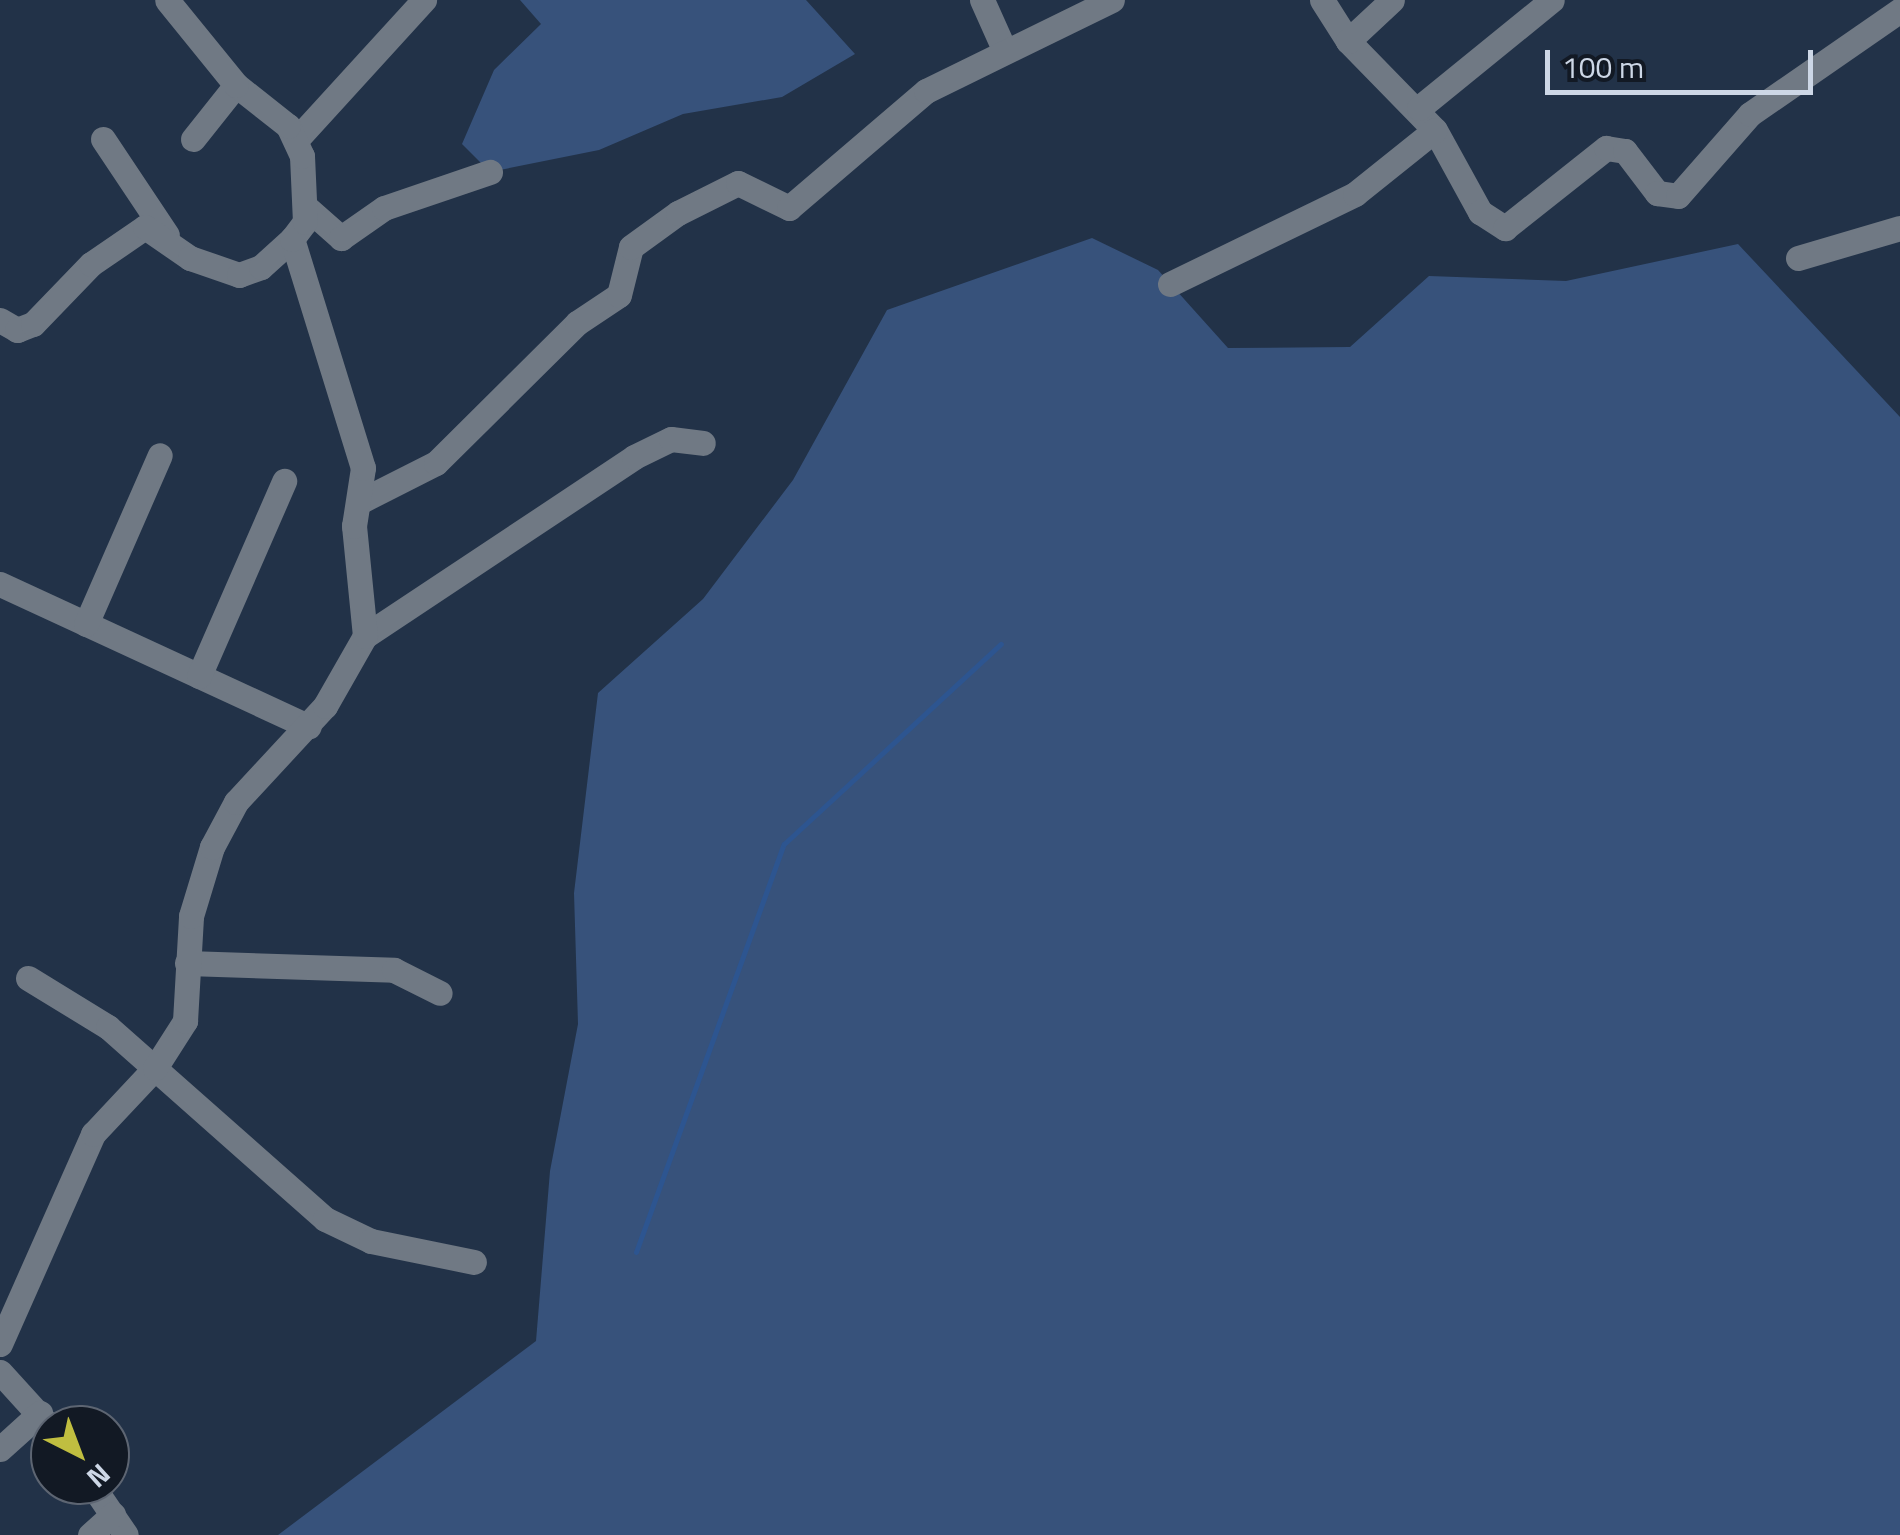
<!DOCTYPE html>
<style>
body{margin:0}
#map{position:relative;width:1900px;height:1535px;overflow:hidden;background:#223248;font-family:"Titillium Web",sans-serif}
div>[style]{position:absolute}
.green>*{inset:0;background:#37527b}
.stream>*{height:5px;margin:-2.5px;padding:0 2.5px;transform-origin:2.5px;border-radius:2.5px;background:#2d5590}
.minor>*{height:25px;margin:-12.5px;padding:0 12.5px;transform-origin:12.5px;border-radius:12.5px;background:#707984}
span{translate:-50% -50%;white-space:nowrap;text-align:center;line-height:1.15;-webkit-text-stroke:10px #121924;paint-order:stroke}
.north{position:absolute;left:30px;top:1405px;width:100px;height:100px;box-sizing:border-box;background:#121924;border:2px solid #5d6572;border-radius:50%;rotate:138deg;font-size:28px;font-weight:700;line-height:40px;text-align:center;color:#cdd7e6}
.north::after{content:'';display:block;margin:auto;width:35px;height:45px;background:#c0be40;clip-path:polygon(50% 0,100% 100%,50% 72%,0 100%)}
.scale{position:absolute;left:1545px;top:50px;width:268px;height:45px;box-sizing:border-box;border:5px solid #cdd7e6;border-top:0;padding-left:12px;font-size:30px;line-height:35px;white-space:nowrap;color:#cdd7e6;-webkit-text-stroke:8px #121924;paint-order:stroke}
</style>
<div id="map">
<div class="green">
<div style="clip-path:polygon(520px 0,806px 0,855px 54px,782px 97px,683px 114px,599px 150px,490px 172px,462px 144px,494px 70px,541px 24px)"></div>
<div style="clip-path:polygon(1092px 238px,1158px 270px,1228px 348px,1350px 347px,1429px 276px,1566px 281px,1738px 244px,1900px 417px,1900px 1535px,278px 1535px,536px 1341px,550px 1171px,578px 1024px,574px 893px,598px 693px,703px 599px,793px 480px,887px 310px)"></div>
</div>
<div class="stream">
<div style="left:636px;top:1252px;width:434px;rotate:-70.1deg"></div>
<div style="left:784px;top:844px;width:295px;rotate:-42.7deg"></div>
</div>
<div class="minor">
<div style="left:982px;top:0;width:54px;rotate:65.8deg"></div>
<div style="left:1322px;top:0;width:49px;rotate:57.6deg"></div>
<div style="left:1348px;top:41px;width:124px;rotate:45.7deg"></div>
<div style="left:1435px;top:130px;width:94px;rotate:61.2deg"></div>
<div style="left:1480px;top:212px;width:30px;rotate:33deg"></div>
<div style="left:1505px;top:228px;width:129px;rotate:-38.4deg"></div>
<div style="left:1606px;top:148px;width:19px;rotate:9deg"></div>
<div style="left:1625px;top:151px;width:53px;rotate:52.7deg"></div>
<div style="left:1657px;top:193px;width:21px;rotate:8deg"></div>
<div style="left:1678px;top:196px;width:109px;rotate:-48.7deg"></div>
<div style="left:1750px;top:114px;width:183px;rotate:-34.7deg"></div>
<div style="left:1348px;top:41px;width:60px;rotate:-43deg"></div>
<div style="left:1419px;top:108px;width:171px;rotate:-39.1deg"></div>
<div style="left:103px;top:139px;width:115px;rotate:56.3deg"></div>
<div style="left:193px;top:139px;width:69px;rotate:-51.5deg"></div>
<div style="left:296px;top:140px;width:190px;rotate:-47.6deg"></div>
<div style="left:306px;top:207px;width:47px;rotate:41.5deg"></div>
<div style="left:341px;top:238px;width:52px;rotate:-34.9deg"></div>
<div style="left:384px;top:208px;width:112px;rotate:-18.8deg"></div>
<div style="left:1798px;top:258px;width:106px;rotate:-16.4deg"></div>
<div style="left:1170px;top:284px;width:206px;rotate:-25.9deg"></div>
<div style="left:1355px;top:194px;width:102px;rotate:-38.7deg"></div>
<div style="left:0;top:320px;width:20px;rotate:30deg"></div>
<div style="left:17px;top:330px;width:17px;rotate:-21deg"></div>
<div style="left:33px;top:324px;width:83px;rotate:-46deg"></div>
<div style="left:91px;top:264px;width:65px;rotate:-34.4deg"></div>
<div style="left:145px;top:227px;width:55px;rotate:34.6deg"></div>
<div style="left:190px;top:258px;width:52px;rotate:19.1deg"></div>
<div style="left:239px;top:275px;width:23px;rotate:-20deg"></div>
<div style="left:261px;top:267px;width:42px;rotate:-42.1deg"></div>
<div style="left:359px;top:502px;width:86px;rotate:-26.9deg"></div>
<div style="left:436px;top:463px;width:199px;rotate:-44.8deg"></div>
<div style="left:577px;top:323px;width:50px;rotate:-33.7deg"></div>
<div style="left:619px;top:295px;width:49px;rotate:-76deg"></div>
<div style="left:631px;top:247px;width:58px;rotate:-35.9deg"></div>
<div style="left:678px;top:213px;width:67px;rotate:-26.6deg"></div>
<div style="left:738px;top:183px;width:57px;rotate:26.1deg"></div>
<div style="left:789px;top:208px;width:180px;rotate:-40.5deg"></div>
<div style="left:926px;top:91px;width:207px;rotate:-26.1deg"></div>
<div style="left:0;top:584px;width:340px;rotate:24.8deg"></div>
<div style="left:86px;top:624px;width:184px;rotate:-66.4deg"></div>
<div style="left:365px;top:636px;width:323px;rotate:-33.6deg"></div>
<div style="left:634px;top:457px;width:41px;rotate:-25.9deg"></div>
<div style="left:671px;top:439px;width:32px;rotate:7deg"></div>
<div style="left:199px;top:676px;width:213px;rotate:-66.4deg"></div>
<div style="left:187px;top:963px;width:207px;rotate:1.9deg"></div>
<div style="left:394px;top:970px;width:51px;rotate:26.6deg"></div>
<div style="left:28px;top:978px;width:94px;rotate:31.5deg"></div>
<div style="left:108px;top:1027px;width:290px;rotate:41.5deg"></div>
<div style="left:325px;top:1219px;width:51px;rotate:25.6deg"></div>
<div style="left:371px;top:1241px;width:105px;rotate:11.5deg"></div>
<div style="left:0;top:1344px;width:230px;rotate:-66.1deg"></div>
<div style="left:93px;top:1134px;width:91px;rotate:-46.8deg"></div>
<div style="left:155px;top:1068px;width:56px;rotate:-57.4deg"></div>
<div style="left:185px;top:1021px;width:105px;rotate:-86.7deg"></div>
<div style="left:191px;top:916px;width:72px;rotate:-73.1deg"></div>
<div style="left:212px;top:847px;width:51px;rotate:-61.9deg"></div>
<div style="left:236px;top:802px;width:131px;rotate:-47.2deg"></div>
<div style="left:325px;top:706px;width:81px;rotate:-60.3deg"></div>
<div style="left:365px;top:636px;width:111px;rotate:-95.7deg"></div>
<div style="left:354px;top:526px;width:59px;rotate:-81.2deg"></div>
<div style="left:363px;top:468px;width:240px;rotate:-107.2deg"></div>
<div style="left:292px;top:239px;width:21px;rotate:-53deg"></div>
<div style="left:305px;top:222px;width:66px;rotate:-92.6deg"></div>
<div style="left:302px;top:156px;width:33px;rotate:-115deg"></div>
<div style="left:288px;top:126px;width:66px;rotate:-141.7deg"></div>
<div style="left:236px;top:85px;width:109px;rotate:-129.1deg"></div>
<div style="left:0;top:1372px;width:74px;rotate:47.7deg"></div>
<div style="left:0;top:1449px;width:54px;rotate:-42deg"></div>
<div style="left:92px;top:1485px;width:60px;rotate:55.8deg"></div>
<div style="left:90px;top:1535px;width:31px;rotate:-42deg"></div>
</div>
<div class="north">N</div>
<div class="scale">100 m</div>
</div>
